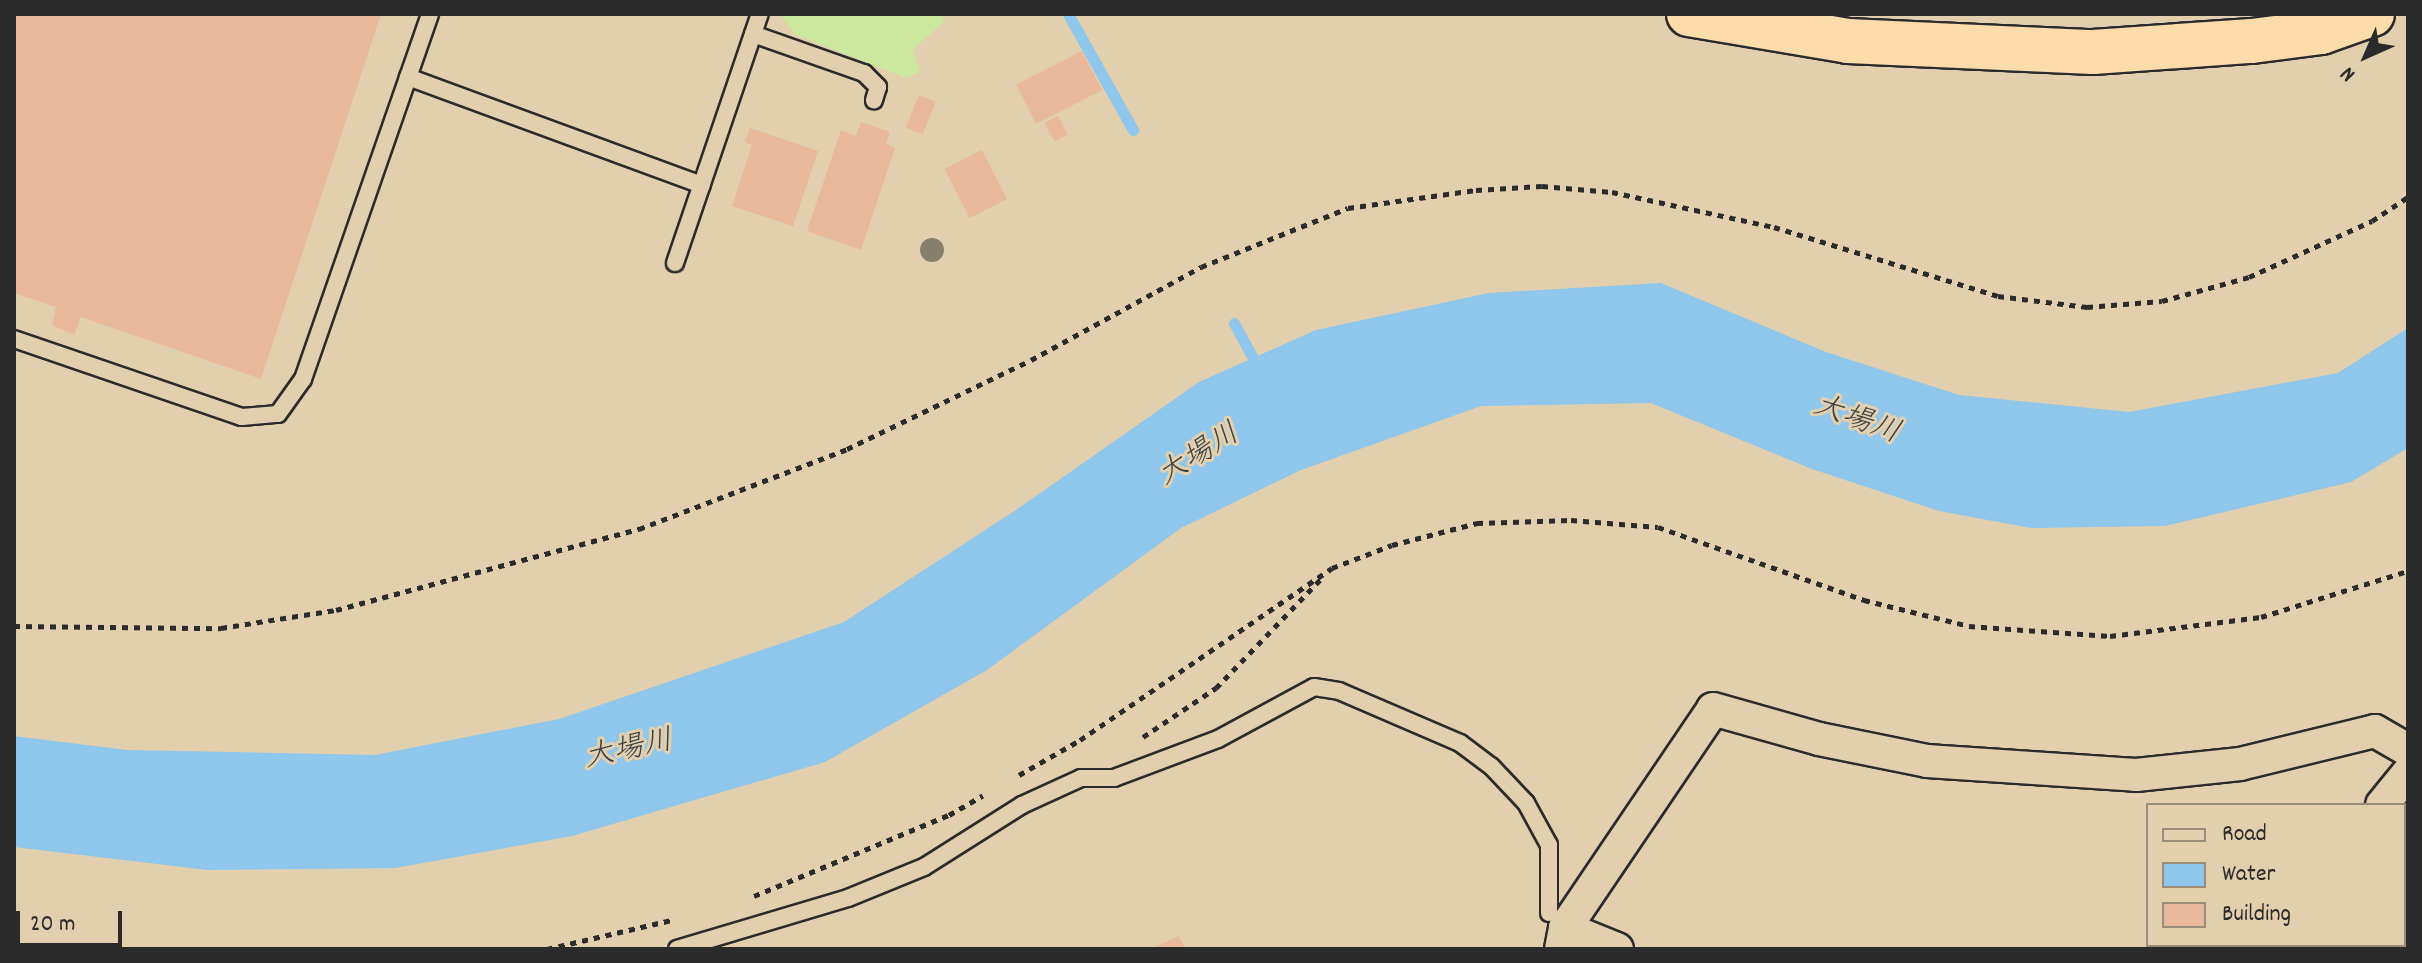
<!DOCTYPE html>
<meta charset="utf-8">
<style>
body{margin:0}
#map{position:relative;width:2422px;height:963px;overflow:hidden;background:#e1cfad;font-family:Dekko,"Klee One",sans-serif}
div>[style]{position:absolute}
.green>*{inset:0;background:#cce79e}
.water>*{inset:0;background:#8ec6ec}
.stream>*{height:11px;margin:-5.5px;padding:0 5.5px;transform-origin:5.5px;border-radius:5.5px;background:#8ec6ec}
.building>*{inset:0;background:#eab89b;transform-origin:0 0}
.path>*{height:5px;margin-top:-2.5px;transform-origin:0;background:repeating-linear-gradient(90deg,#2b2b2b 0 6px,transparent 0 12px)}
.roads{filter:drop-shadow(2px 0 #2b2b2b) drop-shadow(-2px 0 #2b2b2b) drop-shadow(0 2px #2b2b2b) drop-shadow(0 -2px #2b2b2b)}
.lane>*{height:16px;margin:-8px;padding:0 8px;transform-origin:8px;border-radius:8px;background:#e1cfad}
.street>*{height:32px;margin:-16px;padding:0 16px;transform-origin:16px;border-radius:16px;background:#e1cfad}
.highway>*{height:44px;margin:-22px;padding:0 22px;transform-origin:22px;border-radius:22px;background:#fddcac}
.trees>*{width:24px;height:24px;margin:-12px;border-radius:50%;background:#867f6c}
span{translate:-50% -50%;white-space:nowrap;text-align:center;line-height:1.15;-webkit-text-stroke:6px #e1cfad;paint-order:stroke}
.water-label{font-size:30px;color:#3a4248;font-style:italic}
.frame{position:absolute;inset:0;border:16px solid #2b2b2b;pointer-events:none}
.legend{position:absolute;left:2146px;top:803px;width:260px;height:144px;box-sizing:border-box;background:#e1cfad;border:2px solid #988d79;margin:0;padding:10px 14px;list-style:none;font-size:24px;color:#2b2b2b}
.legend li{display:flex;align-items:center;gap:16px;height:40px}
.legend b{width:40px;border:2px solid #988d79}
.north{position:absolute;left:2326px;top:16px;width:80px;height:80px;-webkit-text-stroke:6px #e1cfad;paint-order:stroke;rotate:225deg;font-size:22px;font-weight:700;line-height:32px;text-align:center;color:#2b2b2b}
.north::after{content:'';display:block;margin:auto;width:28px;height:36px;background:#2b2b2b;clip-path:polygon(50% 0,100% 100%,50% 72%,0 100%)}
.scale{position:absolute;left:16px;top:911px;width:106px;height:36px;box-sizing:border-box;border:4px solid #2b2b2b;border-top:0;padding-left:10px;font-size:24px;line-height:28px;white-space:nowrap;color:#2b2b2b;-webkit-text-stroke:6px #e1cfad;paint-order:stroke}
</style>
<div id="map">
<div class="green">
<div style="clip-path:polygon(780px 14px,941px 14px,943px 17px,943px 23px,913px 49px,920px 72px,906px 78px,794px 34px)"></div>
</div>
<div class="water">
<div style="clip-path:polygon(1661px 283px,1826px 352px,1959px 395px,2129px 412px,2338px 373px,2408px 328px,2408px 448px,2351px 482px,2165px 526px,2031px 528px,1939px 511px,1812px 469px,1651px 403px,1481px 406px,1301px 470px,1181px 528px,987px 670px,825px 762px,572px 836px,395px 868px,208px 870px,14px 847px,14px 736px,127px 750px,375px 755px,559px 719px,844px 622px,1016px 510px,1199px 382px,1316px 330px,1489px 293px)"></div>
</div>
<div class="stream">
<div style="left:1068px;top:14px;width:133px;rotate:60.7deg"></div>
<div style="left:1234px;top:323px;width:55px;rotate:61.6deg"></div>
</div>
<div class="building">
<div style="clip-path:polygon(14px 14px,381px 14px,261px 379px,81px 317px,74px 335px,52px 325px,56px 307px,14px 293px)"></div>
<div style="left:1082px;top:51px;width:44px;height:74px;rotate:63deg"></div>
<div style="left:919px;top:95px;width:18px;height:35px;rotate:22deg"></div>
<div style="left:1058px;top:116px;width:21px;height:15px;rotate:62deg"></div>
<div style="clip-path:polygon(861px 122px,890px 132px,886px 144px,895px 148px,861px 250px,807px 231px,841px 130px,856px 136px)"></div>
<div style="clip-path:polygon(750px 128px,818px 151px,793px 226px,732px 206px,752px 145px,745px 142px)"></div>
<div style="left:982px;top:150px;width:55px;height:42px;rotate:63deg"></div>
<div style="clip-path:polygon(1179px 936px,1185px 949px,1150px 949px)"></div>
</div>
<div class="path">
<div style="left:14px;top:626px;width:207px;rotate:0.6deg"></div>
<div style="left:221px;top:628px;width:116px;rotate:-8.9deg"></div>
<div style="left:336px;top:610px;width:314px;rotate:-15deg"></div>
<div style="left:639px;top:529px;width:223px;rotate:-21deg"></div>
<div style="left:847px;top:449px;width:204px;rotate:-25.8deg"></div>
<div style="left:1031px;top:360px;width:194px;rotate:-28.7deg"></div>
<div style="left:1201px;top:267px;width:158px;rotate:-21.9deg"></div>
<div style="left:1348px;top:208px;width:129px;rotate:-8deg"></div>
<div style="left:1476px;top:190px;width:66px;rotate:-3.5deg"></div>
<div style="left:1542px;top:186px;width:70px;rotate:4.9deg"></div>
<div style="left:1612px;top:192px;width:166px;rotate:12.2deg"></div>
<div style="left:1774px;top:227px;width:234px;rotate:17.1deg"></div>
<div style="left:1998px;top:296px;width:90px;rotate:7deg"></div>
<div style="left:2087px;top:307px;width:75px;rotate:-4.6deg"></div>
<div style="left:2162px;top:301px;width:90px;rotate:-15.4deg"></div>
<div style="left:2249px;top:277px;width:135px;rotate:-24.5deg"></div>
<div style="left:2372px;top:221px;width:43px;rotate:-33.7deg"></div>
<div style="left:1143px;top:737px;width:88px;rotate:-33.9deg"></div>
<div style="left:1216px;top:688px;width:154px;rotate:-46.1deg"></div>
<div style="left:1019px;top:775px;width:70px;rotate:-29.8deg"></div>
<div style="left:1080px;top:740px;width:305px;rotate:-34.3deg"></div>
<div style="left:1332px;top:568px;width:64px;rotate:-21deg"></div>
<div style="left:1392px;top:545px;width:88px;rotate:-14.5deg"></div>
<div style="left:1477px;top:523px;width:94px;rotate:-1.8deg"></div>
<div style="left:1571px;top:520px;width:87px;rotate:4.6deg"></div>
<div style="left:1658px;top:527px;width:219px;rotate:19.5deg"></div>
<div style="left:1864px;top:600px;width:108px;rotate:13.9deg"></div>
<div style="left:1969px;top:626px;width:141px;rotate:4.1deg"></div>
<div style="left:2110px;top:636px;width:152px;rotate:-7.2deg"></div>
<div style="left:2261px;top:617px;width:154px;rotate:-17.4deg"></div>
<div style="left:754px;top:896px;width:211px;rotate:-22.6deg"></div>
<div style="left:949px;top:815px;width:39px;rotate:-30deg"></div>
<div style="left:547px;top:949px;width:128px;rotate:-13.1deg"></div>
</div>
<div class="roads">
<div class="lane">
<div style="left:753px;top:34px;width:118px;rotate:19.4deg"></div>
<div style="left:864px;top:73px;width:20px;rotate:45deg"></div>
<div style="left:878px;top:87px;width:14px;rotate:107deg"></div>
<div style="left:408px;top:77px;width:313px;rotate:20.2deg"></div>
<div style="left:675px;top:263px;width:263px;rotate:-71.2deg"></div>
<div style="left:14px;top:339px;width:241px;rotate:18.9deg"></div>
<div style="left:242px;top:417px;width:36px;rotate:-5deg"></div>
<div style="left:278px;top:414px;width:43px;rotate:-54.5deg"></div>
<div style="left:303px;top:379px;width:386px;rotate:-70.8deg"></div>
<div style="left:677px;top:949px;width:178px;rotate:-16.6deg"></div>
<div style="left:848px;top:898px;width:82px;rotate:-22.2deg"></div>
<div style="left:924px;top:867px;width:116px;rotate:-32.3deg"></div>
<div style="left:1022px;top:805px;width:65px;rotate:-24.6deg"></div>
<div style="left:1081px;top:778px;width:33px"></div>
<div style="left:1114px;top:778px;width:111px;rotate:-20.6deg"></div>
<div style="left:1218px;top:739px;width:109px;rotate:-28.4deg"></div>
<div style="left:1314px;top:687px;width:25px;rotate:9deg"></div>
<div style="left:1339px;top:691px;width:132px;rotate:23.3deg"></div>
<div style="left:1460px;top:743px;width:39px;rotate:37deg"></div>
<div style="left:1491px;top:766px;width:51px;rotate:46.6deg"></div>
<div style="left:1526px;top:803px;width:48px;rotate:61.3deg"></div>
<div style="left:1549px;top:845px;width:68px;rotate:90deg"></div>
</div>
<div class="street">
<div style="left:2382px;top:805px;width:41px;rotate:-50.9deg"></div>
<div style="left:1565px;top:928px;width:56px;rotate:22deg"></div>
<div style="left:1561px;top:949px;width:21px;rotate:-79deg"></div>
<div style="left:1565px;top:928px;width:264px;rotate:-55.9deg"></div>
<div style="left:1713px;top:709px;width:110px;rotate:15.8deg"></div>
<div style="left:1819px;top:739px;width:110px;rotate:11.5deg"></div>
<div style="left:1927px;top:761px;width:209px;rotate:3.8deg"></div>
<div style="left:2136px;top:775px;width:105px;rotate:-6deg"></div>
<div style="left:2240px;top:764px;width:139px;rotate:-13.7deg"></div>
<div style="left:2375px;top:731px;width:38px;rotate:30deg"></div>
<div style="left:2284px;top:949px;width:4px;rotate:-63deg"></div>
</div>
<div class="highway">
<div style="left:1689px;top:14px;width:161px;rotate:9.6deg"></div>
<div style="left:1848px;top:41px;width:245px;rotate:2.6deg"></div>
<div style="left:2093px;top:52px;width:159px;rotate:-4deg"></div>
<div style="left:2252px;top:41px;width:70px;rotate:-7.4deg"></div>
<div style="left:2321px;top:32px;width:54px;rotate:-19.4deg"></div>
</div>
</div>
<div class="trees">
<div style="left:932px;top:250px"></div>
</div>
<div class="water-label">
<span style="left:1856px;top:422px;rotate:20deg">大場川</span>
<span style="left:1200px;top:457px;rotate:-32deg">大場川</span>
<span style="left:629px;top:752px;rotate:-12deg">大場川</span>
</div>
<div class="frame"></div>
<ul class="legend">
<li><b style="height:10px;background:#e1cfad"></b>Road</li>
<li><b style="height:22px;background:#8ec6ec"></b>Water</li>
<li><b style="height:22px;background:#eab89b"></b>Building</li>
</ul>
<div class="north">N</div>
<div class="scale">20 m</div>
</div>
